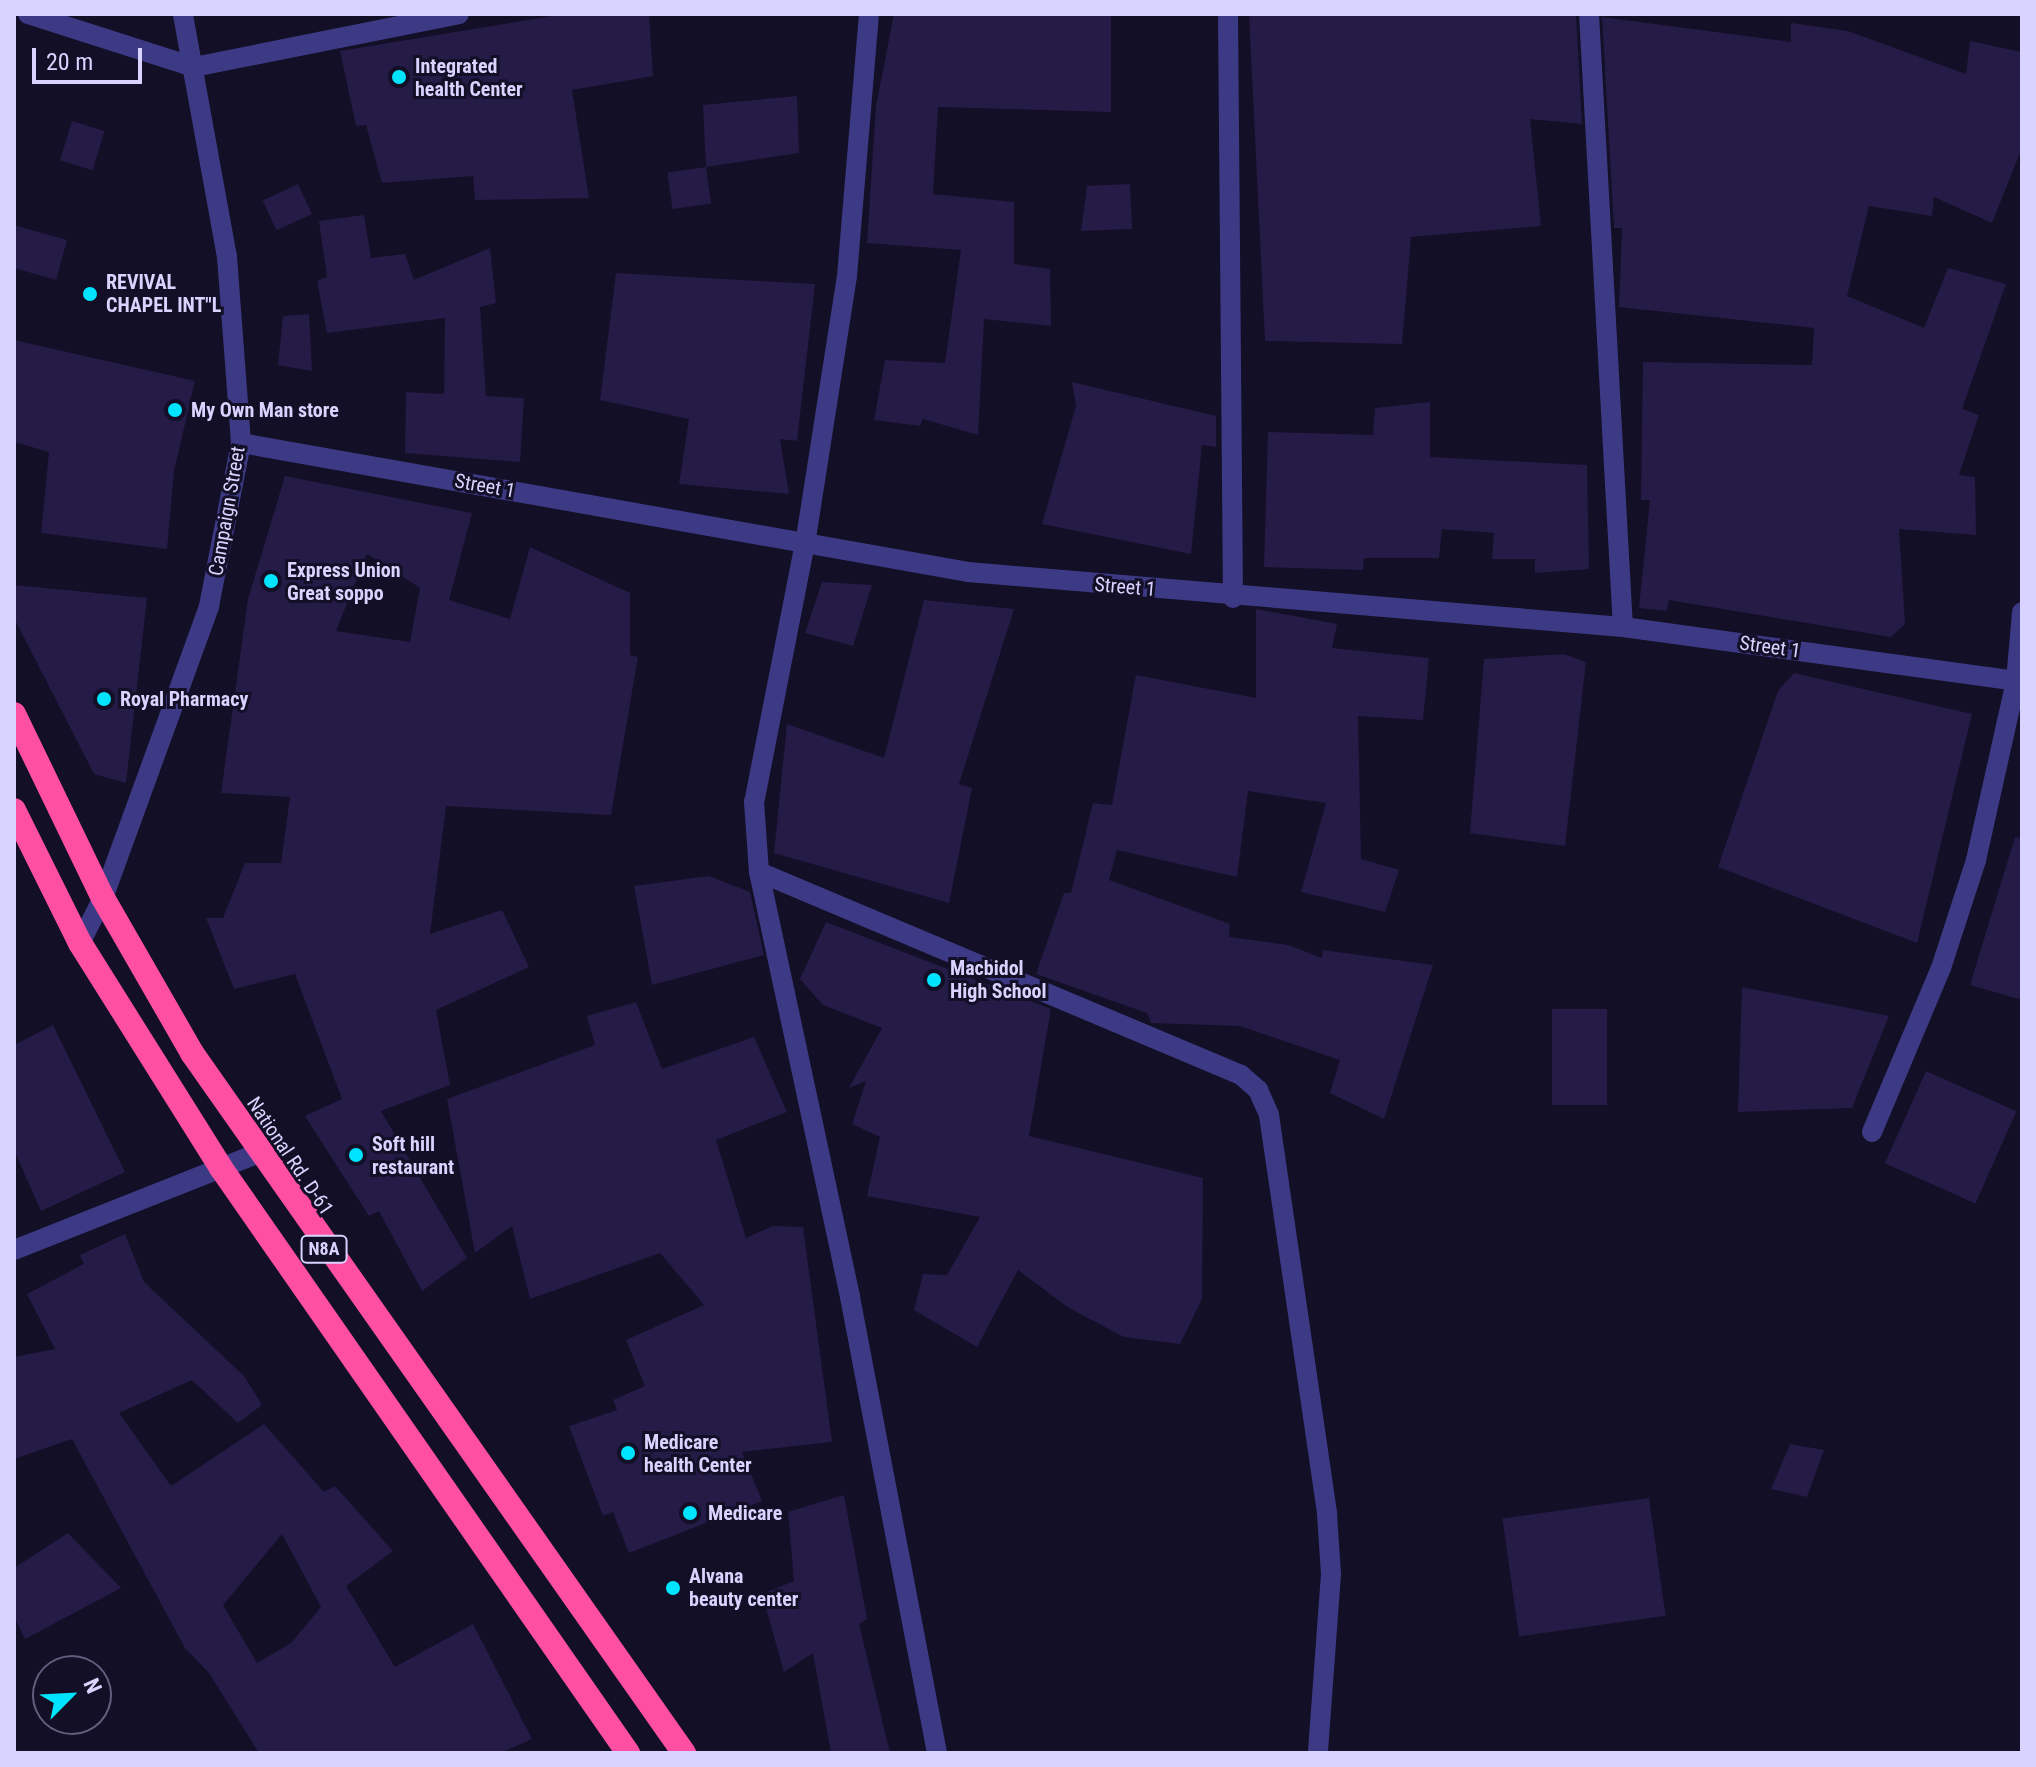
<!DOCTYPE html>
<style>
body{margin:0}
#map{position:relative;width:2036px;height:1767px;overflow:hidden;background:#130f26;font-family:"Roboto Condensed",sans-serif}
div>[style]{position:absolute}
.building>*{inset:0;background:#241b47;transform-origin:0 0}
.minor>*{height:20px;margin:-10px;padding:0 10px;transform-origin:10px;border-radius:10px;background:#3d3a85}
.highway>*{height:24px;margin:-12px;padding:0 12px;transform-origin:12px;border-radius:12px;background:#ff4fa3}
.dots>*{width:22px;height:22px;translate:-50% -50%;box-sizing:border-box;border:4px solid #130f26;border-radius:50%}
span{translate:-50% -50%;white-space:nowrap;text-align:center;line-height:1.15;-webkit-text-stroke:6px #130f26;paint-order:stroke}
.shield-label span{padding:2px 6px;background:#130f26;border:2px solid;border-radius:6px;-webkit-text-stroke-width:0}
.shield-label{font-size:18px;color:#d9d4ff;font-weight:700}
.poi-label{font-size:20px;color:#d9d4ff;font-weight:700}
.left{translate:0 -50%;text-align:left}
.street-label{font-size:20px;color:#d9d4ff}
.frame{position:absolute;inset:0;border:16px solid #d9d4ff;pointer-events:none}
.north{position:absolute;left:32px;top:1655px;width:80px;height:80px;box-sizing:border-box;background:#130f26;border:2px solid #625e7d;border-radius:50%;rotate:66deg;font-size:22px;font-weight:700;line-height:32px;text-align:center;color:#d9d4ff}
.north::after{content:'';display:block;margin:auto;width:28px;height:36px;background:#00e5ff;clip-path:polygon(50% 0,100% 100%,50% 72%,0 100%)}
.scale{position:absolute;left:32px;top:48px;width:110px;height:36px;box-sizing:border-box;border:4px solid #d9d4ff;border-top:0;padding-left:10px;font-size:24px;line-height:28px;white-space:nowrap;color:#d9d4ff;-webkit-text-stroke:6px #130f26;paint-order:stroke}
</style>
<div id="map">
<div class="building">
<div style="clip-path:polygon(564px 14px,649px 14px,653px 76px,572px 90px,589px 198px,475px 200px,473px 176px,382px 183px,366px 125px,356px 126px,340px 51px)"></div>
<div style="clip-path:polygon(894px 14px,1111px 14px,1111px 112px,938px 107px,933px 194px,1014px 202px,1014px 264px,1050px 269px,1051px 326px,984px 319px,978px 435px,923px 419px,920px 426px,874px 420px,885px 360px,945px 363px,961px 250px,867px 243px,876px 106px)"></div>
<div style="clip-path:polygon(1249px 14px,1576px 14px,1582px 124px,1530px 119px,1541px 226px,1411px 237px,1402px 344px,1265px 341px)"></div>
<div style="clip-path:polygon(1602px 17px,1791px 42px,1791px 23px,1848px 31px,1966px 74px,1970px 41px,2022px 52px,2022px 148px,1992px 223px,1934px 197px,1932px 216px,1869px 206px,1847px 296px,1924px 328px,1948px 268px,2006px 284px,1962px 409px,1979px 415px,1959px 475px,1975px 477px,1976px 535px,1899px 529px,1905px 624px,1891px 637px,1669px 600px,1667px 611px,1639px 608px,1650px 500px,1641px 500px,1643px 362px,1812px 365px,1814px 328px,1619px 307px,1622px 228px,1614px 228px)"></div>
<div style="clip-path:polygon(797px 96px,799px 153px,706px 167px,703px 105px)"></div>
<div style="left:72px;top:121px;width:34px;height:41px;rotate:17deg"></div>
<div style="left:706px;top:167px;width:37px;height:39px;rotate:82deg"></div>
<div style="left:298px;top:184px;width:33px;height:39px;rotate:65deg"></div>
<div style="clip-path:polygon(1130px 184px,1132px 229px,1081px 231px,1087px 186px)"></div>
<div style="clip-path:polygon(364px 215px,371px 258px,405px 254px,414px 280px,490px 248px,496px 303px,480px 307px,486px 396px,524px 398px,520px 462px,405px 453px,406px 392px,444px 394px,445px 318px,327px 333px,317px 281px,327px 277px,319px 221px)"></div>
<div style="clip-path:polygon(14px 225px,67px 240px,56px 280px,14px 268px)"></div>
<div style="clip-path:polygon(616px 273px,815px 284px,797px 441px,780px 439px,789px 494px,679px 484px,689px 419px,600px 400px)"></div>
<div style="clip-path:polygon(309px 314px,312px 371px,278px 365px,283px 316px)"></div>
<div style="clip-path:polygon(14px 340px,195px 381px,174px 471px,167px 549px,41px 533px,49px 452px,14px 442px)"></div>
<div style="clip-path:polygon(1072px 382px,1216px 416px,1216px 447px,1202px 445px,1191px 554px,1042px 524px,1076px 406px)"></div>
<div style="clip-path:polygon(1430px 402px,1430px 457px,1587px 465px,1589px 569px,1535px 573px,1535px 559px,1492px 559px,1494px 533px,1442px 529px,1439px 558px,1364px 558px,1363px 570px,1264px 567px,1268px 432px,1373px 435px,1375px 408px)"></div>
<div style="clip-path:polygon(evenodd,285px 476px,472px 513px,449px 600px,510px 619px,530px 547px,630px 593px,630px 655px,638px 657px,611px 815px,446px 806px,430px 934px,502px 910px,529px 967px,436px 1010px,450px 1085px,381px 1111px,467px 1258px,422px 1291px,379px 1211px,369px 1216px,305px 1116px,342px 1099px,295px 974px,234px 989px,206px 918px,223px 918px,245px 863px,281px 863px,290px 797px,221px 793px,248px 599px,285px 476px,367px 554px,420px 588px,410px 642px,336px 631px,367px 554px)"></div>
<div style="clip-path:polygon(822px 582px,872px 585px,853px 646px,805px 633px)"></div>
<div style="clip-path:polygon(14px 585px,147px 598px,126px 783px,94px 774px,14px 618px)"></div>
<div style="clip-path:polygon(924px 600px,1014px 609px,959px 784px,972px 788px,949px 903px,774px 853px,787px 724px,884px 758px)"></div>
<div style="clip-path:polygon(1256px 609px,1337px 624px,1332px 648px,1429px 658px,1423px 720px,1358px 716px,1361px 859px,1399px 870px,1385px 912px,1301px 892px,1326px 803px,1248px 791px,1237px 877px,1117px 850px,1109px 880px,1230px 924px,1229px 937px,1288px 945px,1322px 958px,1323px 950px,1433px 965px,1384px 1119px,1330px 1093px,1340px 1060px,1240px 1026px,1151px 1023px,1147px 1013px,1036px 974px,1064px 893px,1071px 893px,1093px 803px,1112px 805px,1136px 675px,1256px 698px)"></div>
<div style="clip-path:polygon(1564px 654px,1586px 662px,1565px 846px,1470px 833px,1484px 659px)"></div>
<div style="clip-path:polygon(1794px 673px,1972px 714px,1917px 943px,1718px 867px,1778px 691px)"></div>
<div style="clip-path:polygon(2015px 837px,2022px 838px,2022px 1000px,1970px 985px)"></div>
<div style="clip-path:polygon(709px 876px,750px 892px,764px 955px,652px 985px,634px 886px)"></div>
<div style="clip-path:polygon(826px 922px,1051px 1009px,1029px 1136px,1203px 1178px,1202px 1299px,1180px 1344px,1124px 1337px,1069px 1308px,1018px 1270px,977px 1347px,914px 1310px,923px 1274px,947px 1275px,980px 1217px,867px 1196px,880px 1137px,852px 1124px,866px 1081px,849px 1088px,882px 1028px,823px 1005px,800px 979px)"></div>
<div style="clip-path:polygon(1742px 987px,1889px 1016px,1852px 1108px,1738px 1112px)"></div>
<div style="clip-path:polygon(636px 1002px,662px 1069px,754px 1037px,787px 1112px,716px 1140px,746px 1238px,773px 1226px,803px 1227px,832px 1442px,742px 1452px,762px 1501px,629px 1553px,613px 1512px,603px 1516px,569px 1426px,617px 1410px,613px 1400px,645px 1386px,626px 1340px,704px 1305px,660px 1253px,530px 1299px,512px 1226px,475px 1253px,447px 1099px,595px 1045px,587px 1016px)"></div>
<div style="left:1552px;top:1009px;width:55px;height:96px"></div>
<div style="clip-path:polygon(53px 1025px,125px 1172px,41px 1211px,14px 1150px,14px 1045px)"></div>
<div style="left:1926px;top:1071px;width:99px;height:101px;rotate:24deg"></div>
<div style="clip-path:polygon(evenodd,125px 1234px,144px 1282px,244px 1376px,262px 1405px,238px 1423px,192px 1380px,119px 1413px,171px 1486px,264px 1424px,324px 1492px,335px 1486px,393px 1551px,346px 1586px,395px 1667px,473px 1624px,532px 1739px,500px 1753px,259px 1753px,209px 1673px,185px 1648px,72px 1439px,14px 1459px,14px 1357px,55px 1349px,27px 1294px,84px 1264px,80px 1255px,125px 1234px,282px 1534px,321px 1607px,291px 1643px,257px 1663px,223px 1605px,282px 1534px)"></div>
<div style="clip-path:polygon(1790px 1444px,1824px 1450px,1807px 1497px,1771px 1489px)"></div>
<div style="clip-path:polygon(844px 1495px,867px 1619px,859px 1624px,890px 1753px,831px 1753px,813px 1653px,784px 1672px,762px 1594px,794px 1581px,788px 1512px)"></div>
<div style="left:1649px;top:1498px;width:119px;height:148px;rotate:82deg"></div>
<div style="clip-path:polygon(68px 1533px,121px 1588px,25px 1639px,14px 1616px,14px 1568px)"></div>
</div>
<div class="minor">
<div style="left:28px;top:14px;width:174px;rotate:17.7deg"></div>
<div style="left:194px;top:67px;width:270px;rotate:-11.3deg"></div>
<div style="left:869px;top:14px;width:263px;rotate:94.8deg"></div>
<div style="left:847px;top:276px;width:270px;rotate:98.9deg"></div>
<div style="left:805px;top:543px;width:264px;rotate:101.1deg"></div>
<div style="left:754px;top:802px;width:70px;rotate:85.9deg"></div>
<div style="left:759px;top:872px;width:435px;rotate:77.9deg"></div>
<div style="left:850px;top:1297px;width:464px;rotate:79.2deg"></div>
<div style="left:1228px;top:14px;width:584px;rotate:89.51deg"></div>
<div style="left:1589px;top:14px;width:614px;rotate:86.83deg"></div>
<div style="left:241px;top:443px;width:738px;rotate:10.06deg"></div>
<div style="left:968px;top:572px;width:657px;rotate:4.8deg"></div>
<div style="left:1623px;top:627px;width:397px;rotate:7.8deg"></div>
<div style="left:759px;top:872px;width:523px;rotate:22.84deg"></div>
<div style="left:1241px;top:1075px;width:23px;rotate:41deg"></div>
<div style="left:1258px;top:1090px;width:27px;rotate:66deg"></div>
<div style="left:1269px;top:1115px;width:403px;rotate:81.7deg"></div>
<div style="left:1327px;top:1514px;width:60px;rotate:86.2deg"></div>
<div style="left:1331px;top:1574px;width:179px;rotate:94.2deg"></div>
<div style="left:80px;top:943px;width:51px;rotate:-62.9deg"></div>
<div style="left:103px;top:898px;width:311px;rotate:-70deg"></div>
<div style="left:209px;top:606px;width:166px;rotate:-78.9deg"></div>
<div style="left:241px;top:443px;width:187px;rotate:-94.3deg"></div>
<div style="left:227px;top:257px;width:247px;rotate:-100.3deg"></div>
<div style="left:1872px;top:1132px;width:178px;rotate:-67.2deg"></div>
<div style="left:1941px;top:968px;width:114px;rotate:-72deg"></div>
<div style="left:1976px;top:860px;width:183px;rotate:-77.4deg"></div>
<div style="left:2016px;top:681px;width:69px;rotate:-85deg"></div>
<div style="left:14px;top:1250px;width:261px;rotate:-21.6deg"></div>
</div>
<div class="highway">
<div style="left:14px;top:714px;width:204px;rotate:64.2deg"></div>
<div style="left:103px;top:898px;width:179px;rotate:60.1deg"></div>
<div style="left:192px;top:1053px;width:856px;rotate:54.9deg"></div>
<div style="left:14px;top:810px;width:148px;rotate:63.6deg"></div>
<div style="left:80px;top:943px;width:266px;rotate:57.9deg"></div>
<div style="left:221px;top:1168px;width:713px;rotate:55.17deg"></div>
</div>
<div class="dots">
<div style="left:399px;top:77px;background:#00e5ff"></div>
<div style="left:90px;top:294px;background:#00e5ff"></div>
<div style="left:175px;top:410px;background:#00e5ff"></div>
<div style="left:271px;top:581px;background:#00e5ff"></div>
<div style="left:104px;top:699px;background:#00e5ff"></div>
<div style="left:934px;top:980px;background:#00e5ff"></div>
<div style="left:356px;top:1155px;background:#00e5ff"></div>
<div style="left:628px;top:1453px;background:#00e5ff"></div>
<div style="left:690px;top:1513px;background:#00e5ff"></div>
<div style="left:673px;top:1588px;background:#00e5ff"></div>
</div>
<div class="shield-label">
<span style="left:324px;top:1249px">N8A</span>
</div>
<div class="poi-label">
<span class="left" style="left:415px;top:78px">Integrated<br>health Center</span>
<span class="left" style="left:106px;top:294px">REVIVAL<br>CHAPEL INT"L</span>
<span class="left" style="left:191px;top:410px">My Own Man store</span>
<span class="left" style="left:287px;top:582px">Express Union<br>Great soppo</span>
<span class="left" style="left:120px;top:699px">Royal Pharmacy</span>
<span class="left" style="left:950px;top:980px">Macbidol<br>High School</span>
<span class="left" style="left:372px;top:1156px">Soft hill<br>restaurant</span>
<span class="left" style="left:644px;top:1454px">Medicare<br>health Center</span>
<span class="left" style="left:708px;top:1513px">Medicare</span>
<span class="left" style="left:689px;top:1588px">Alvana<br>beauty center</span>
</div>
<div class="street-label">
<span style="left:485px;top:486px;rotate:10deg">Street 1</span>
<span style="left:227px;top:511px;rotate:-80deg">Campaign Street</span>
<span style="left:1125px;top:587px;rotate:5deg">Street 1</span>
<span style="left:1770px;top:647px;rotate:8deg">Street 1</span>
<span style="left:290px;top:1156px;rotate:56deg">National Rd. D-61</span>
</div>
<div class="frame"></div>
<div class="north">N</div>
<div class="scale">20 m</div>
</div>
